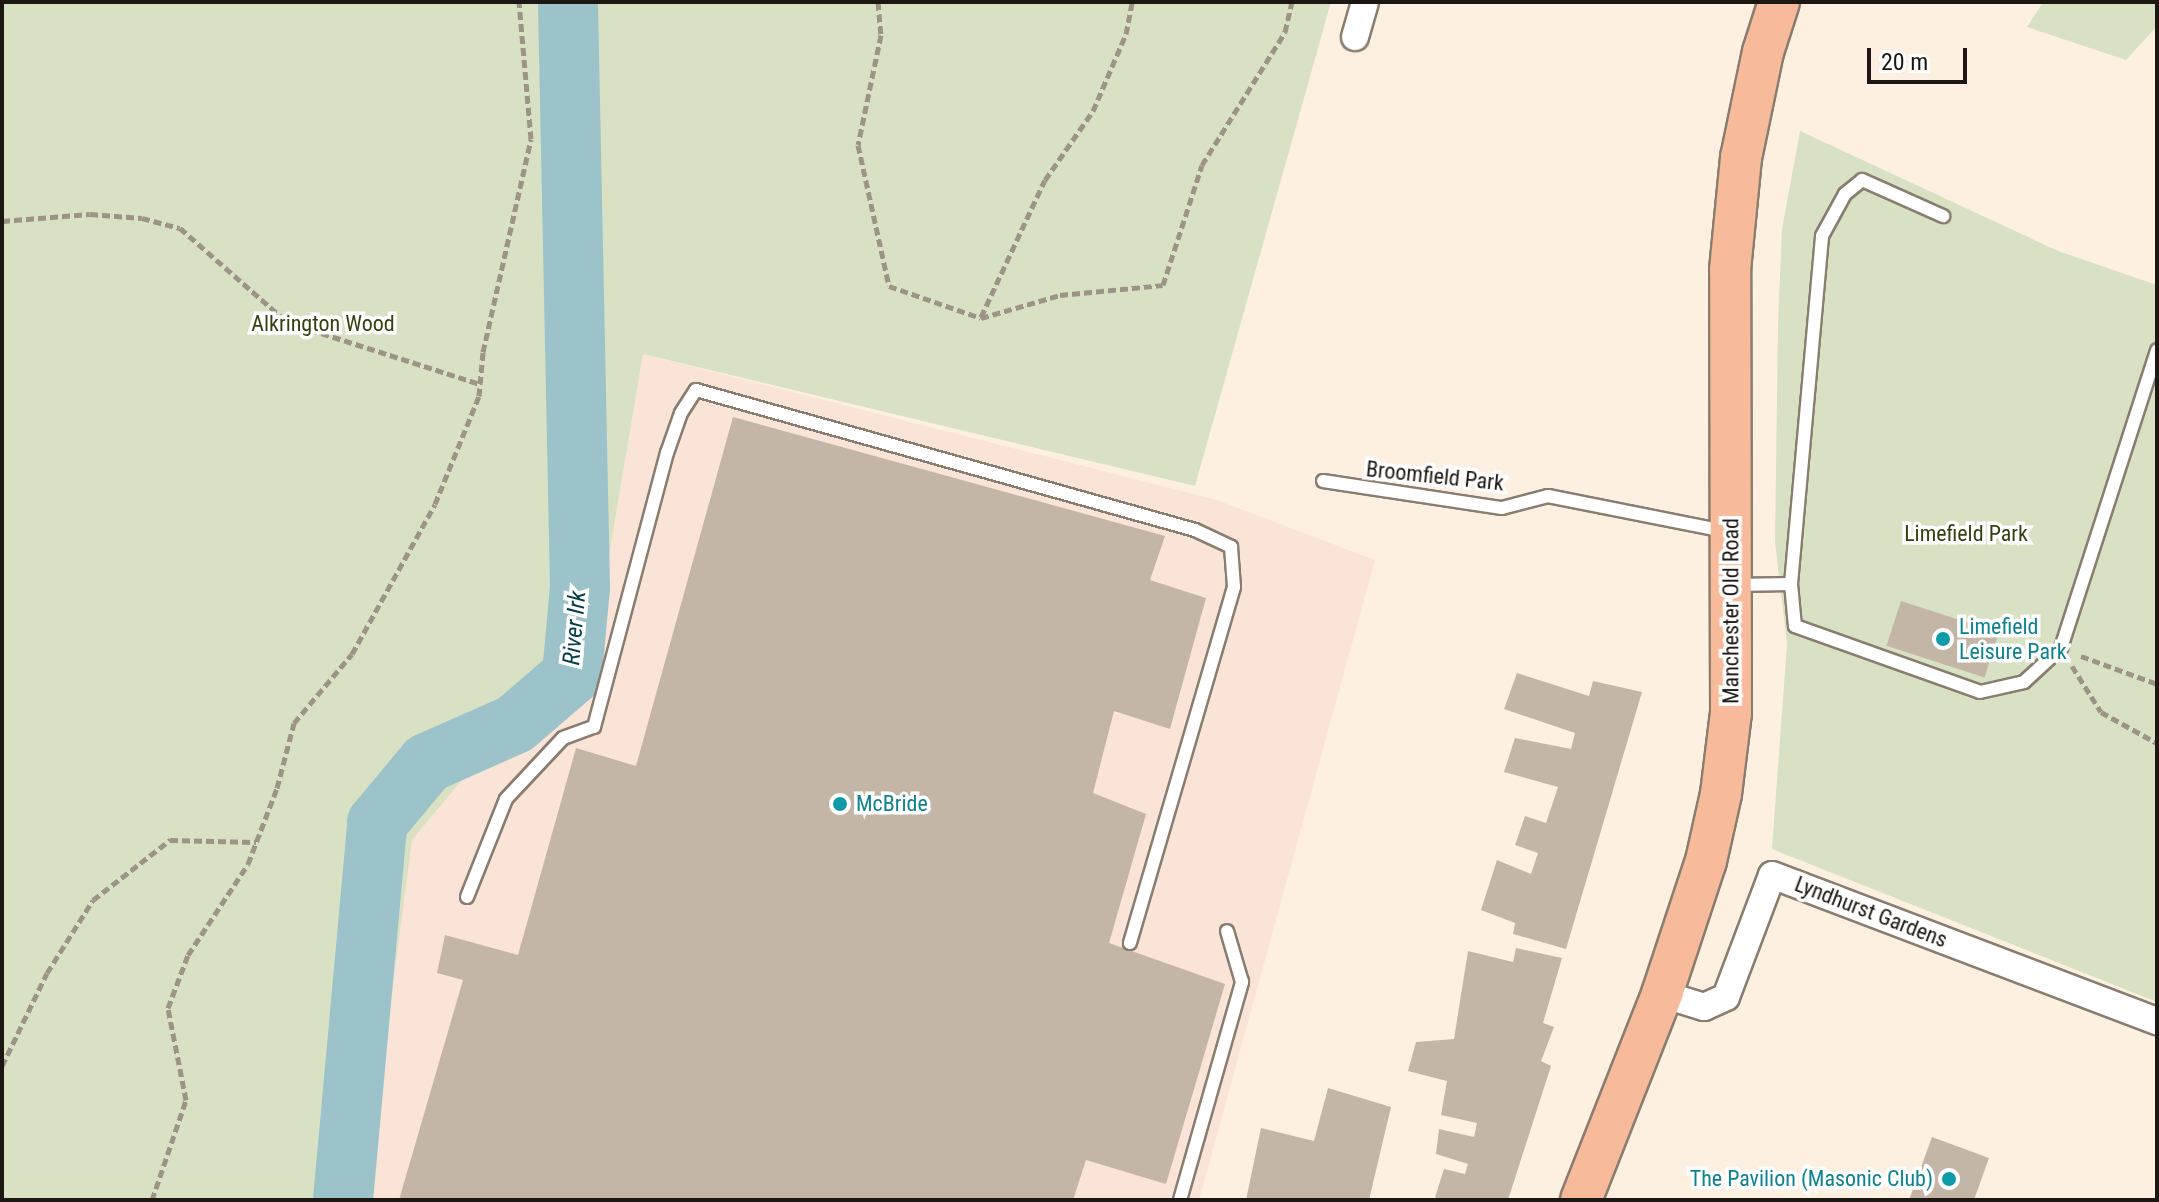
<!DOCTYPE html>
<style>
body{margin:0}
#map{position:relative;width:2159px;height:1202px;overflow:hidden;background:#fef0e0;font-family:"Roboto Condensed",sans-serif}
div>[style]{position:absolute}
.industrial>*{inset:0;background:#fae3d7}
.green>*{inset:0;background:#d8e1c3}
.river>*{height:60px;margin:-30px;padding:0 30px;transform-origin:30px;border-radius:30px;background:#9dc3ca}
.building>*{inset:0;background:#c3b6a6;transform-origin:0 0}
.path>*{height:5px;margin-top:-2.5px;transform-origin:0;background:repeating-linear-gradient(90deg,#9d9387 0 8px,transparent 0 12px)}
.roads{filter:drop-shadow(2px 0 #897d6f) drop-shadow(-2px 0 #897d6f) drop-shadow(0 2px #897d6f) drop-shadow(0 -2px #897d6f)}
.lane>*{height:12px;margin:-6px;padding:0 6px;transform-origin:6px;border-radius:6px;background:#fff}
.street>*{height:26px;margin:-13px;padding:0 13px;transform-origin:13px;border-radius:13px;background:#fff}
.primary>*{height:40px;margin:-20px;padding:0 20px;transform-origin:20px;border-radius:20px;background:#f7bb9b}
.dots>*{width:22px;height:22px;translate:-50% -50%;box-sizing:border-box;border:4px solid #fff;border-radius:50%}
span{translate:-50% -50%;white-space:nowrap;text-align:center;line-height:1.15;-webkit-text-stroke:7px #fff;paint-order:stroke}
.park-label{font-size:22px;color:#35400f}
.street-label{font-size:22px;color:#1c1712}
.culture-label{font-size:22px;color:#0d838f}
.left{translate:0 -50%;text-align:left}
.right{translate:-100% -50%;text-align:right}
.water-label{font-size:24px;color:#023e47;font-style:italic}
.frame{position:absolute;inset:0;border:4px solid #1c1712;pointer-events:none}
.scale{position:absolute;left:1867px;top:48px;width:100px;height:36px;box-sizing:border-box;border:4px solid #1c1712;border-top:0;padding-left:10px;font-size:24px;line-height:28px;white-space:nowrap;color:#1c1712;-webkit-text-stroke:6px #fff;paint-order:stroke}
</style>
<div id="map">
<div class="industrial">
<div style="clip-path:polygon(643px 354px,1217px 500px,1375px 560px,1199px 1200px,365px 1200px,412px 840px,463px 779px,571px 707px,601px 642px,607px 568px)"></div>
</div>
<div class="green">
<div style="clip-path:polygon(2px 2px,1331px 2px,1195px 486px,643px 354px,607px 568px,601px 642px,571px 707px,463px 779px,412px 840px,365px 1200px,2px 1200px)"></div>
<div style="clip-path:polygon(2043px 2px,2157px 2px,2157px 26px,2126px 60px,2027px 27px)"></div>
<div style="clip-path:polygon(1800px 131px,2058px 251px,2157px 285px,2157px 1002px,1772px 849px,1787px 644px,1775px 542px,1778px 324px,1782px 229px)"></div>
</div>
<div class="river">
<div style="left:343px;top:1200px;width:379px;rotate:-84.8deg"></div>
<div style="left:377px;top:823px;width:78px;rotate:-50.2deg"></div>
<div style="left:427px;top:763px;width:96px;rotate:-23.9deg"></div>
<div style="left:515px;top:724px;width:75px;rotate:-40.7deg"></div>
<div style="left:572px;top:675px;width:88px;rotate:-84.8deg"></div>
<div style="left:580px;top:587px;width:585px;rotate:-91.18deg"></div>
</div>
<div class="building">
<div style="clip-path:polygon(733px 417px,1165px 536px,1150px 580px,1206px 598px,1170px 729px,1114px 711px,1093px 793px,1146px 814px,1109px 943px,1225px 984px,1166px 1184px,1086px 1160px,1073px 1200px,399px 1200px,463px 980px,437px 973px,445px 935px,518px 955px,576px 748px,636px 766px)"></div>
<div style="left:1901px;top:601px;width:103px;height:47px;rotate:18deg"></div>
<div style="clip-path:polygon(1517px 673px,1589px 696px,1593px 681px,1642px 692px,1566px 949px,1513px 934px,1515px 923px,1481px 910px,1497px 860px,1531px 874px,1538px 853px,1515px 845px,1525px 816px,1546px 823px,1558px 787px,1504px 772px,1515px 738px,1571px 749px,1575px 733px,1504px 709px)"></div>
<div style="clip-path:polygon(1516px 948px,1562px 958px,1543px 1023px,1554px 1027px,1541px 1061px,1551px 1066px,1508px 1200px,1439px 1200px,1435px 1197px,1444px 1169px,1465px 1174px,1468px 1164px,1436px 1154px,1439px 1129px,1474px 1137px,1477px 1123px,1441px 1115px,1447px 1081px,1408px 1071px,1416px 1042px,1454px 1039px,1468px 951px,1513px 962px)"></div>
<div style="clip-path:polygon(1328px 1088px,1391px 1107px,1369px 1200px,1246px 1200px,1261px 1128px,1314px 1141px)"></div>
<div style="clip-path:polygon(1932px 1137px,1989px 1158px,1974px 1200px,1909px 1200px)"></div>
</div>
<div class="path">
<div style="left:878px;top:2px;width:33px;rotate:85deg"></div>
<div style="left:881px;top:35px;width:112px;rotate:101.8deg"></div>
<div style="left:858px;top:145px;width:144px;rotate:77.6deg"></div>
<div style="left:889px;top:286px;width:97px;rotate:19.2deg"></div>
<div style="left:981px;top:318px;width:82px;rotate:-16.2deg"></div>
<div style="left:1060px;top:295px;width:103px;rotate:-5.5deg"></div>
<div style="left:1163px;top:285px;width:126px;rotate:-72deg"></div>
<div style="left:1202px;top:165px;width:157px;rotate:-58deg"></div>
<div style="left:1285px;top:32px;width:31px;rotate:-77deg"></div>
<div style="left:2px;top:221px;width:88px;rotate:-4.5deg"></div>
<div style="left:90px;top:214px;width:52px;rotate:4.4deg"></div>
<div style="left:142px;top:218px;width:39px;rotate:15deg"></div>
<div style="left:180px;top:228px;width:142px;rotate:41.3deg"></div>
<div style="left:287px;top:322px;width:203px;rotate:17.8deg"></div>
<div style="left:981px;top:317px;width:151px;rotate:-65deg"></div>
<div style="left:1045px;top:180px;width:84px;rotate:-55.2deg"></div>
<div style="left:1093px;top:111px;width:84px;rotate:-66.8deg"></div>
<div style="left:1126px;top:34px;width:33px;rotate:-79deg"></div>
<div style="left:2081px;top:656px;width:81px;rotate:20.2deg"></div>
<div style="left:2072px;top:666px;width:54px;rotate:57.8deg"></div>
<div style="left:2101px;top:712px;width:64px;rotate:29deg"></div>
<div style="left:2px;top:1066px;width:103px;rotate:-64.2deg"></div>
<div style="left:47px;top:973px;width:86px;rotate:-57.8deg"></div>
<div style="left:93px;top:900px;width:98px;rotate:-37.9deg"></div>
<div style="left:170px;top:840px;width:86px;rotate:1.3deg"></div>
<div style="left:152px;top:1200px;width:106px;rotate:-71.2deg"></div>
<div style="left:186px;top:1100px;width:94px;rotate:-101.1deg"></div>
<div style="left:168px;top:1008px;width:57px;rotate:-69.3deg"></div>
<div style="left:188px;top:955px;width:109px;rotate:-56.6deg"></div>
<div style="left:248px;top:864px;width:81px;rotate:-69.1deg"></div>
<div style="left:277px;top:788px;width:67px;rotate:-75.3deg"></div>
<div style="left:294px;top:723px;width:90px;rotate:-50deg"></div>
<div style="left:352px;top:654px;width:171px;rotate:-61deg"></div>
<div style="left:435px;top:504px;width:117px;rotate:-67.8deg"></div>
<div style="left:479px;top:396px;width:44px;rotate:-84.8deg"></div>
<div style="left:483px;top:352px;width:218px;rotate:-77.3deg"></div>
<div style="left:531px;top:139px;width:138px;rotate:-95deg"></div>
</div>
<div class="roads">
<div class="lane">
<div style="left:1323px;top:481px;width:181px;rotate:8.6deg"></div>
<div style="left:1502px;top:508px;width:48px;rotate:-14.6deg"></div>
<div style="left:1548px;top:496px;width:179px;rotate:11.2deg"></div>
<div style="left:1791px;top:584px;width:42px;rotate:84.6deg"></div>
<div style="left:1795px;top:626px;width:196px;rotate:19.6deg"></div>
<div style="left:1980px;top:692px;width:45px;rotate:-12.8deg"></div>
<div style="left:2024px;top:682px;width:50px;rotate:-42.6deg"></div>
<div style="left:2061px;top:648px;width:313px;rotate:-72.1deg"></div>
<div style="left:1735px;top:585px;width:56px;rotate:-1deg"></div>
<div style="left:1791px;top:584px;width:349px;rotate:-84.9deg"></div>
<div style="left:1822px;top:236px;width:48px;rotate:-61.3deg"></div>
<div style="left:1845px;top:194px;width:22px;rotate:-39deg"></div>
<div style="left:1862px;top:180px;width:89px;rotate:24deg"></div>
<div style="left:467px;top:897px;width:105px;rotate:-68.3deg"></div>
<div style="left:506px;top:799px;width:83px;rotate:-46.9deg"></div>
<div style="left:563px;top:738px;width:33px;rotate:-20deg"></div>
<div style="left:594px;top:727px;width:284px;rotate:-75.1deg"></div>
<div style="left:667px;top:453px;width:42px;rotate:-70.7deg"></div>
<div style="left:681px;top:413px;width:27px;rotate:-57deg"></div>
<div style="left:696px;top:390px;width:518px;rotate:15.67deg"></div>
<div style="left:1195px;top:530px;width:40px;rotate:25deg"></div>
<div style="left:1231px;top:547px;width:40px;rotate:85.7deg"></div>
<div style="left:1234px;top:587px;width:371px;rotate:106.3deg"></div>
<div style="left:1180px;top:1200px;width:227px;rotate:-74.1deg"></div>
<div style="left:1242px;top:982px;width:53px;rotate:-106.4deg"></div>
</div>
<div class="street">
<div style="left:1355px;top:37px;width:36px;rotate:-74deg"></div>
<div style="left:1662px;top:994px;width:44px;rotate:17.2deg"></div>
<div style="left:1704px;top:1007px;width:24px;rotate:-24deg"></div>
<div style="left:1726px;top:997px;width:130px;rotate:-69.3deg"></div>
<div style="left:1772px;top:875px;width:412px;rotate:20.8deg"></div>
</div>
<div class="primary">
<div style="left:1581px;top:1200px;width:221px;rotate:-68.5deg"></div>
<div style="left:1662px;top:994px;width:140px;rotate:-71.7deg"></div>
<div style="left:1706px;top:861px;width:69px;rotate:-77.4deg"></div>
<div style="left:1721px;top:794px;width:82px;rotate:-83deg"></div>
<div style="left:1731px;top:713px;width:443px;rotate:-90.1deg"></div>
<div style="left:1730px;top:270px;width:113px;rotate:-84.4deg"></div>
<div style="left:1741px;top:158px;width:108px;rotate:-78.3deg"></div>
<div style="left:1763px;top:52px;width:52px;rotate:-72.3deg"></div>
</div>
</div>
<div class="dots">
<div style="left:1943px;top:639px;background:#0f9aa8"></div>
<div style="left:840px;top:804px;background:#0f9aa8"></div>
<div style="left:1949px;top:1179px;background:#0f9aa8"></div>
</div>
<div class="park-label">
<span style="left:323px;top:324px">Alkrington Wood</span>
<span style="left:1966px;top:534px">Limefield Park</span>
</div>
<div class="street-label">
<span style="left:1435px;top:476px;rotate:6deg">Broomfield Park</span>
<span style="left:1731px;top:611px;rotate:-90deg">Manchester Old Road</span>
<span style="left:1871px;top:912px;rotate:21deg">Lyndhurst Gardens</span>
</div>
<div class="culture-label">
<span class="left" style="left:1959px;top:639px">Limefield<br>Leisure Park</span>
<span class="left" style="left:856px;top:804px">McBride</span>
<span class="right" style="left:1933px;top:1179px">The Pavilion (Masonic Club)</span>
</div>
<div class="water-label">
<span style="left:575px;top:628px;rotate:-85deg">River Irk</span>
</div>
<div class="frame"></div>
<div class="scale">20 m</div>
</div>
